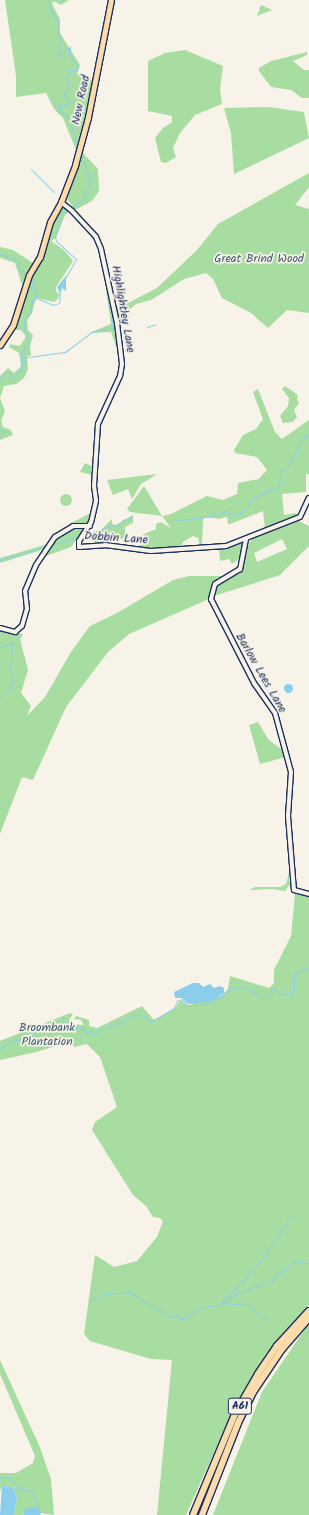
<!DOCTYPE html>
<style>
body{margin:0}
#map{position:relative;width:309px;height:1515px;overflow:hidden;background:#f7f3e8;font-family:Kalam,sans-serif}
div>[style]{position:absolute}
.green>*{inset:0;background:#a7dda1}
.round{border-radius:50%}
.water>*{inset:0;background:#8aceec}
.stream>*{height:1px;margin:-0.5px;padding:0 0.5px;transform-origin:0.5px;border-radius:0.5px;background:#8aceec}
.roads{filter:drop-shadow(1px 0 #1b2f5e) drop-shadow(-1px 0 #1b2f5e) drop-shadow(0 1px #1b2f5e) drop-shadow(0 -1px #1b2f5e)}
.minor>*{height:4px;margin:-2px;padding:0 2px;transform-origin:2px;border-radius:2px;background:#f7f3e8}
.major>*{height:5px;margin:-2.5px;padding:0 2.5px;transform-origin:2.5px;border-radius:2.5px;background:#fddcac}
.highway>*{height:6px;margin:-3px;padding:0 3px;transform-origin:3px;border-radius:3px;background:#fddcac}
span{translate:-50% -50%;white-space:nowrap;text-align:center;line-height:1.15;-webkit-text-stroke:3.5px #f7f3e8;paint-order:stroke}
.shield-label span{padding:1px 3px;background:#f7f3e8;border:1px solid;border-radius:3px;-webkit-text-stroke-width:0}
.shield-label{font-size:11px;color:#1b2f5e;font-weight:700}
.street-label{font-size:12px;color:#1b2f5e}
.park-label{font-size:12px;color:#3e5a6f}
</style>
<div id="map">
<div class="green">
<div style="clip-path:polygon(5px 0,69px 0,61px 5px,54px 1px,52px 4px,60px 19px,60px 33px,80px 65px,77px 74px,94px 81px,76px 150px,63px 118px,54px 109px,46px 93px,16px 97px,16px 76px)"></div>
<div style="clip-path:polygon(261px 5px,272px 10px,257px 16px)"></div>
<div style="clip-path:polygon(185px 50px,223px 66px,220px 89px,222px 104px,195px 115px,180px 133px,173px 148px,176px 157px,166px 163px,161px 162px,155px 138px,163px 128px,172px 122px,172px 116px,148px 111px,148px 61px,165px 53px)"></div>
<div style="clip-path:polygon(307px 52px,307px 55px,293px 61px,304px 70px,309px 70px,309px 98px,302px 98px,291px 90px,271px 87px,259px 71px,259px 68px,271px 61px)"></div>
<div style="clip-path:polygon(268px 107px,304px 112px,309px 138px,234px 174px,231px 133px,224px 108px)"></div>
<div style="clip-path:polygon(82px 152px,98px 169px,99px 191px,92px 201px,75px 210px,66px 197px)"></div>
<div style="clip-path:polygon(309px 173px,309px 187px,295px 205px,309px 209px,309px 313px,287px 310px,268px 328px,251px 313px,222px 298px,213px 279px,206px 273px,184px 279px,151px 300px,136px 304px,118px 319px,116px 307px,126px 304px,157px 288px,197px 250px,218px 224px)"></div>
<div style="clip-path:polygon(62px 205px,70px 211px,65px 215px,56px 238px,51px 241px,64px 250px,73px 261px,56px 287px,56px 291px,60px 295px,57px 300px,54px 302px,36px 298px,32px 313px,27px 320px,28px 330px,33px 335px,30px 347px,31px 356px,27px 356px,28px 369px,24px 378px,16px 384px,4px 386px,0 398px,5px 411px,1px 421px,3px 427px,11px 430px,13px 435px,0 440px,0 376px,8px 368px,14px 373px,21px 366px,19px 353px,9px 347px,10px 344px,20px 346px,26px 336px,21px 330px,13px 330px,31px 276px,44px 256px,50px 230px)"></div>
<div style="clip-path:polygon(0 247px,13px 250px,33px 263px,22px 285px,15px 263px,0 258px)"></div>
<div style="clip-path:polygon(106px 290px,109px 290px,120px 350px,117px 349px,111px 332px,89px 333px,111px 324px)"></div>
<div style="clip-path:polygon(285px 386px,298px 395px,297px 399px,299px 403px,294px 410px,297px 417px,293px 422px,283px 423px,280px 416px,288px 406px,289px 398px,282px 389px)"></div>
<div style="clip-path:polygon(258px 389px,275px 432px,282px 439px,309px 420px,309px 474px,306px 474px,306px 492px,282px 494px,284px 515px,296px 513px,298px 517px,265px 529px,263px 511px,230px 524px,228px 524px,227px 517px,219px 519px,207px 517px,203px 519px,202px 546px,200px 546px,198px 538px,193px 536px,183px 542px,180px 547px,152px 549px,134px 547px,145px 544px,141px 539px,144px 534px,156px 529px,156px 524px,161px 522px,171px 528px,162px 516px,130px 512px,127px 509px,144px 486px,162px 516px,171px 514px,207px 496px,223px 500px,237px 494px,238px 483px,259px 479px,263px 474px,267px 470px,257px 457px,235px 453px,234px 450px,243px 435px,256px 429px,263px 419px,253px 392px)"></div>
<div style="clip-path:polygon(85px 463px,94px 467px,93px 475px,80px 472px)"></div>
<div style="clip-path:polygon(157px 474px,141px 484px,132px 499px,128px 489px,113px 495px,107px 480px)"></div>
<div class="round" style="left:60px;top:494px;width:12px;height:12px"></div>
<div style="clip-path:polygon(93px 512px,88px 525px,71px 523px)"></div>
<div style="clip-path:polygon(133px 515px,133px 523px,125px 527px,125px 538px,94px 545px,93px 539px,82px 541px,89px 532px,97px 534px,112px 519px,112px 524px,116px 525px)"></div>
<div style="clip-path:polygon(evenodd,297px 520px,309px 526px,309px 546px,280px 575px,214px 596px,217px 584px,241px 569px,248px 545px,253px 538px,297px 520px,282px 539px,287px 549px,257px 562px,254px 553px,282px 539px)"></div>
<div style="clip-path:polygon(74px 527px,84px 530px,71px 547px,46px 556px,55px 540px)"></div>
<div style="clip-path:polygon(243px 543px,243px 556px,232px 564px,229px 559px,220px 561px,219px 549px)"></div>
<div style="clip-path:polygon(48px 544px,45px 549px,0 563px,0 558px)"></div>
<div style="clip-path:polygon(189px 576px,224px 576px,212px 582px,209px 599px,129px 634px,108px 652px,66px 707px,33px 780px,22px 777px,0 834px,0 630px,23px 634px,20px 639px,28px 670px,21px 693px,31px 706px,27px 716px,45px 697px,71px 652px,90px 626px,117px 613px,173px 580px)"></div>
<div style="clip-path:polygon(258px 722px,268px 739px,285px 752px,286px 757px,260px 764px,249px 725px)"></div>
<div style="clip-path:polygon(289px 873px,290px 884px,285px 891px,272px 889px,249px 890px,255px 887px,280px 887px,286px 884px)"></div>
<div style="clip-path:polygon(295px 894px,309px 895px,309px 1305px,266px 1354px,233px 1410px,186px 1515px,157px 1515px,172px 1360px,151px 1359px,90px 1341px,84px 1334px,95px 1255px,114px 1267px,137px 1261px,157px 1237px,163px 1221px,160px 1218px,153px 1217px,146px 1206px,133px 1195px,92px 1130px,95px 1122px,117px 1107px,100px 1057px,87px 1044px,74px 1047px,72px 1041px,36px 1052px,0 1060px,0 1041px,70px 1013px,73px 1014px,69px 1020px,71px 1024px,84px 1025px,81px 1020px,74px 1019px,76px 1016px,89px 1020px,89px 1026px,97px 1028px,142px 1006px,154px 1020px,174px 1009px,181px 1000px,188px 1006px,221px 996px,228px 989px,230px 976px,269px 988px,274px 983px,274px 970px,291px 936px)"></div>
<div style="clip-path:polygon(309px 1323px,309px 1515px,213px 1515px,262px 1392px)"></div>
<div style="clip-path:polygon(0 1360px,39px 1445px,51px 1479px,54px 1515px,23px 1511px,24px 1515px,14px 1515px,17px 1497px,12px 1487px,2px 1486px,0 1492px,0 1473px,16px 1473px,33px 1463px,35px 1456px,0 1374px)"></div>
</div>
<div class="water">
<div style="clip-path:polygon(66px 276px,66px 291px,62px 288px,60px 294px,57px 287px)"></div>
<div class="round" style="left:283.5px;top:683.5px;width:9px;height:9px"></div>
<div style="clip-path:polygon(193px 983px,199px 983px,203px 987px,210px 984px,214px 988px,220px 986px,224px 988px,224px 993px,214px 1000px,195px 1004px,188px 1004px,182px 998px,175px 998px,174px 992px)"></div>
<div style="clip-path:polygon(2px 1486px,12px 1487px,17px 1497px,14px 1515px,0 1515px)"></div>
<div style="clip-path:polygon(32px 1507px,38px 1508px,41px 1515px,24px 1515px,23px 1511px)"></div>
</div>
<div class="stream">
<div style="left:49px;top:0;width:9px;rotate:84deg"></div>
<div style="left:50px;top:9px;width:15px;rotate:58deg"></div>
<div style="left:58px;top:22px;width:11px;rotate:95deg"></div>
<div style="left:57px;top:33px;width:8px;rotate:50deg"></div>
<div style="left:62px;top:39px;width:14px;rotate:111deg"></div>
<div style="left:57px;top:52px;width:4px;rotate:56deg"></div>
<div style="left:59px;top:55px;width:14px;rotate:-36deg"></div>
<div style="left:70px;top:47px;width:9px;rotate:90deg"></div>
<div style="left:70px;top:56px;width:14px;rotate:54deg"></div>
<div style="left:78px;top:67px;width:4px;rotate:124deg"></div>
<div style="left:76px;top:70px;width:6px;rotate:180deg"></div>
<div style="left:70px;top:70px;width:8px;rotate:113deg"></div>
<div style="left:67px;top:77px;width:10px;rotate:79deg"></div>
<div style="left:69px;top:87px;width:9px;rotate:126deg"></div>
<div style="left:64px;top:94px;width:10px;rotate:53deg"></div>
<div style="left:70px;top:102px;width:8px;rotate:150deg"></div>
<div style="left:63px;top:106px;width:5px;rotate:-169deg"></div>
<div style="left:58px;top:105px;width:4px;rotate:90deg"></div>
<div style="left:58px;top:109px;width:14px;rotate:39deg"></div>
<div style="left:69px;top:118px;width:31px;rotate:73deg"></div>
<div style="left:62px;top:0;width:1px"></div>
<div style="left:31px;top:169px;width:33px;rotate:45deg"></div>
<div style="left:71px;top:208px;width:18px;rotate:-38deg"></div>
<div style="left:85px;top:197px;width:19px;rotate:-74deg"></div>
<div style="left:90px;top:179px;width:28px;rotate:-111deg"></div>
<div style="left:0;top:254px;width:18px;rotate:19deg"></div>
<div style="left:17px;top:260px;width:11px;rotate:75deg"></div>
<div style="left:20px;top:271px;width:7px;rotate:27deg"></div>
<div style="left:31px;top:276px;width:4px;rotate:45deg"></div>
<div style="left:34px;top:279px;width:9px;rotate:108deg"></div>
<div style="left:31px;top:288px;width:3px;rotate:-18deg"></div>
<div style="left:34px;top:287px;width:2px;rotate:63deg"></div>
<div style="left:35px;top:289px;width:8px;rotate:83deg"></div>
<div style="left:66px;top:277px;width:21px;rotate:-61deg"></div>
<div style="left:76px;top:259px;width:27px;rotate:-138deg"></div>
<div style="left:56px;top:241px;width:4px;rotate:-104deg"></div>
<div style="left:55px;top:237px;width:25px;rotate:-74deg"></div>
<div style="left:62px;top:213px;width:7px;rotate:-27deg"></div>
<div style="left:147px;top:327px;width:9px;rotate:-18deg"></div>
<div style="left:29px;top:357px;width:36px;rotate:-8deg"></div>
<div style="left:65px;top:352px;width:34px;rotate:-37deg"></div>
<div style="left:92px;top:332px;width:21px;rotate:-11deg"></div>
<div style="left:113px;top:328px;width:10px;rotate:-96deg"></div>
<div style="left:23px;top:358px;width:5px;rotate:-11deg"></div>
<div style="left:0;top:381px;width:9px;rotate:-63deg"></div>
<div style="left:4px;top:373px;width:6px"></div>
<div style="left:10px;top:373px;width:7px;rotate:82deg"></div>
<div style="left:11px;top:380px;width:16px;rotate:-47deg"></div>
<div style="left:22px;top:368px;width:16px;rotate:-90deg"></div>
<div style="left:22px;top:352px;width:14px;rotate:-60deg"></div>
<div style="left:29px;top:340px;width:12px;rotate:-114deg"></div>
<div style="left:24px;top:329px;width:8px;rotate:-90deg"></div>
<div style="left:24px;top:321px;width:9px;rotate:-49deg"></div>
<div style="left:30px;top:314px;width:14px;rotate:-82deg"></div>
<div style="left:32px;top:300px;width:4px;rotate:-27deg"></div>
<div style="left:36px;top:298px;width:18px;rotate:22deg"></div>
<div style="left:53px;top:305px;width:6px;rotate:-18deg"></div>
<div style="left:59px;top:303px;width:10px;rotate:-84deg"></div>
<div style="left:0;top:430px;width:5px;rotate:22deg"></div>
<div style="left:5px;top:432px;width:7px;rotate:135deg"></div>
<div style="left:172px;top:521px;width:41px;rotate:-7deg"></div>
<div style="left:213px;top:516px;width:14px;rotate:-21deg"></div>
<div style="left:226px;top:511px;width:9px;rotate:27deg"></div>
<div style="left:234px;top:515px;width:10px;rotate:-24deg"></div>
<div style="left:243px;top:511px;width:17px;rotate:-50deg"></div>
<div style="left:254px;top:498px;width:16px;rotate:-30deg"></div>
<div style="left:268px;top:490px;width:4px;rotate:14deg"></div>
<div style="left:272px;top:491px;width:9px;rotate:-36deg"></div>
<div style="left:279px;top:486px;width:15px;rotate:-79deg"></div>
<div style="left:282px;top:471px;width:10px;rotate:-45deg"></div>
<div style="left:289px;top:464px;width:26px;rotate:-62deg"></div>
<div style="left:301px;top:441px;width:11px;rotate:-45deg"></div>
<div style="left:86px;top:535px;width:28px;rotate:-21deg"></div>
<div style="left:112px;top:525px;width:5px;rotate:11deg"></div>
<div style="left:117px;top:526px;width:8px;rotate:-45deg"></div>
<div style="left:123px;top:520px;width:9px;rotate:-18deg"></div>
<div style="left:55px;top:544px;width:21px;rotate:-19deg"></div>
<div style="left:0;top:560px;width:46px;rotate:-16.5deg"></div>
<div style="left:0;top:647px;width:14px;rotate:-21deg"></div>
<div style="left:13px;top:642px;width:25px;rotate:97deg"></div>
<div style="left:10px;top:667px;width:17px;rotate:77deg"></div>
<div style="left:14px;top:684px;width:19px;rotate:137deg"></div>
<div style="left:0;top:1048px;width:12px;rotate:-31deg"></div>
<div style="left:10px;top:1042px;width:24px;rotate:-17deg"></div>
<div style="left:33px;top:1035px;width:9px;rotate:-49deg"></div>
<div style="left:39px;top:1028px;width:4px;rotate:45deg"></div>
<div style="left:42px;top:1031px;width:6px;rotate:-31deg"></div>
<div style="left:47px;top:1028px;width:6px;rotate:18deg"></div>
<div style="left:53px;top:1030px;width:13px;rotate:-39deg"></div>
<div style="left:63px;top:1022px;width:9px;rotate:36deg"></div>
<div style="left:70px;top:1027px;width:13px;rotate:9deg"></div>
<div style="left:83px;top:1029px;width:6px;rotate:45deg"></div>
<div style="left:87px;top:1033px;width:5px;rotate:-37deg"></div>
<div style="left:91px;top:1030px;width:4px;rotate:76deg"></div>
<div style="left:92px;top:1034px;width:4px;rotate:14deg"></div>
<div style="left:96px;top:1035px;width:5px;rotate:-68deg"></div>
<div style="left:98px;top:1030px;width:25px;rotate:-18deg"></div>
<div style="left:122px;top:1022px;width:14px;rotate:-30deg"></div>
<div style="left:134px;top:1015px;width:7px;rotate:-8deg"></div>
<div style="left:141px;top:1014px;width:12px;rotate:42deg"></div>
<div style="left:150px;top:1022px;width:28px;rotate:-30deg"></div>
<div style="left:174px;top:1008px;width:8px;rotate:-67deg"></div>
<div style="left:177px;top:1001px;width:5px;rotate:-22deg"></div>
<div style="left:182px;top:999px;width:8px;rotate:50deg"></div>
<div style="left:187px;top:1005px;width:15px"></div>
<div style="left:202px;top:1005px;width:21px;rotate:-23deg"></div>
<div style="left:221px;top:997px;width:14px;rotate:-39deg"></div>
<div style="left:232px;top:988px;width:14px;rotate:-4deg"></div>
<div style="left:246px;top:987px;width:19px;rotate:32deg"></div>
<div style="left:262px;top:997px;width:7px"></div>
<div style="left:269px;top:997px;width:10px;rotate:-66deg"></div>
<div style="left:273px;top:988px;width:12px;rotate:35deg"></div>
<div style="left:283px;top:995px;width:7px;rotate:-8deg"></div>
<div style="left:290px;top:994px;width:5px;rotate:-37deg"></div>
<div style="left:294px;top:991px;width:17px;rotate:-90deg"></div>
<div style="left:294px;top:974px;width:16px;rotate:-22deg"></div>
<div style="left:271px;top:1281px;width:30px;rotate:-41deg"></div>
<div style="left:294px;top:1261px;width:15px;rotate:8deg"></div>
<div style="left:89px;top:1300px;width:18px;rotate:-19deg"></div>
<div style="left:106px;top:1294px;width:23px;rotate:-5deg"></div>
<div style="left:129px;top:1292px;width:49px;rotate:30.8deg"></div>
<div style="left:171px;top:1317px;width:6px;rotate:-9deg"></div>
<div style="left:177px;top:1316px;width:5px;rotate:37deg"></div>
<div style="left:181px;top:1319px;width:25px;rotate:-29deg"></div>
<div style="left:203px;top:1307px;width:18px;rotate:-6deg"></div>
<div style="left:221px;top:1305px;width:17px;rotate:-36deg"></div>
<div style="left:235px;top:1295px;width:36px;rotate:-23deg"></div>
<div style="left:225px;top:1303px;width:23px;rotate:5deg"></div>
<div style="left:248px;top:1305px;width:16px;rotate:40deg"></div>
<div style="left:221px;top:1304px;width:8px;rotate:-60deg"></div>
<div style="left:225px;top:1297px;width:21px;rotate:-39deg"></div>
<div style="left:241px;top:1284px;width:14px;rotate:-56deg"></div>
<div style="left:249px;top:1272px;width:10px;rotate:-37deg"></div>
<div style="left:257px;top:1266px;width:63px;rotate:-55.3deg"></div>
<div style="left:262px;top:1315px;width:7px;rotate:27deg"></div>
<div style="left:0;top:1478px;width:8px;rotate:-14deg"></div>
<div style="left:8px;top:1476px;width:21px;rotate:43deg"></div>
<div style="left:23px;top:1490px;width:9px;rotate:6deg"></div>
<div style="left:32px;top:1491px;width:18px;rotate:71deg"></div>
<div style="left:14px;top:1490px;width:7px;rotate:-16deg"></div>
</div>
<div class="roads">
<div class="minor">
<div style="left:61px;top:202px;width:14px;rotate:39deg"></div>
<div style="left:72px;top:211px;width:35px;rotate:47deg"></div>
<div style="left:96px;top:237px;width:13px;rotate:67deg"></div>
<div style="left:101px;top:249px;width:76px;rotate:77.8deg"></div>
<div style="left:117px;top:323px;width:41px;rotate:83deg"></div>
<div style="left:122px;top:364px;width:12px;rotate:99deg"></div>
<div style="left:120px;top:376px;width:53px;rotate:114.6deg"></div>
<div style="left:98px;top:424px;width:62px;rotate:93.7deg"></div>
<div style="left:94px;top:486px;width:15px;rotate:82deg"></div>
<div style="left:96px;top:501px;width:22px;rotate:103deg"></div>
<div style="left:91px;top:522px;width:22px;rotate:122deg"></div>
<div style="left:79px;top:541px;width:6px;rotate:90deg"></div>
<div style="left:79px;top:547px;width:26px;rotate:-4deg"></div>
<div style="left:105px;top:545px;width:46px;rotate:7.4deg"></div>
<div style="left:151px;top:551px;width:75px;rotate:-3.8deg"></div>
<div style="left:226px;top:546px;width:79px;rotate:-21.4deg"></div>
<div style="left:300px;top:517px;width:21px;rotate:-65deg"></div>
<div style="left:246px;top:539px;width:31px;rotate:101deg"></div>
<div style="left:240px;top:569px;width:29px;rotate:149deg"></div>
<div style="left:215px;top:584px;width:16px;rotate:105deg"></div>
<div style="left:211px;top:599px;width:94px;rotate:62.9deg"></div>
<div style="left:254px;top:683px;width:37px;rotate:55deg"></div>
<div style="left:275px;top:713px;width:61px;rotate:74.8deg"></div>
<div style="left:291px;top:772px;width:44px;rotate:93.9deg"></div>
<div style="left:288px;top:816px;width:74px;rotate:85.4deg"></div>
<div style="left:294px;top:890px;width:16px;rotate:15deg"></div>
<div style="left:0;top:628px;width:16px;rotate:15deg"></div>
<div style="left:15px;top:632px;width:9px;rotate:-41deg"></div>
<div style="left:22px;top:626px;width:18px;rotate:-74deg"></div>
<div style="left:27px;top:609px;width:18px;rotate:-96deg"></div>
<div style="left:25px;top:591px;width:28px;rotate:-67deg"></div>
<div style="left:36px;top:565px;width:34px;rotate:-56deg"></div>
<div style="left:55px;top:537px;width:21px;rotate:-31deg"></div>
<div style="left:73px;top:526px;width:17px"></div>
</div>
<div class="major">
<div style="left:0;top:345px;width:24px;rotate:-57deg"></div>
<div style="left:13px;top:325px;width:52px;rotate:-72.3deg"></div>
<div style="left:29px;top:275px;width:21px;rotate:-59deg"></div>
<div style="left:40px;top:257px;width:36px;rotate:-74deg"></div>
<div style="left:50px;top:222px;width:23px;rotate:-61deg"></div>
<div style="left:61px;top:202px;width:40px;rotate:-69deg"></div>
<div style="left:75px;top:165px;width:50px;rotate:-74.8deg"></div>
<div style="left:88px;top:117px;width:119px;rotate:-78.9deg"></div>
</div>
<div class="highway">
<div style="left:193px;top:1515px;width:109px;rotate:-67.4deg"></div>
<div style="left:235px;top:1414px;width:46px;rotate:-60.1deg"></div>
<div style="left:258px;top:1374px;width:34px;rotate:-56deg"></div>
<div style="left:277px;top:1346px;width:47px;rotate:-47.6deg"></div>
<div style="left:202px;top:1515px;width:99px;rotate:-68.6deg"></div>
<div style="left:238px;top:1423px;width:34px;rotate:-64deg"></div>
<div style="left:253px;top:1392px;width:52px;rotate:-56deg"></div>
<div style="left:282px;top:1349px;width:41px;rotate:-48.9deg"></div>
</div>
</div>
<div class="shield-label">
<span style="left:240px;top:1406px">A61</span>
</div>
<div class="street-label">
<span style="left:81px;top:100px;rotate:-78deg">New Road</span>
<span style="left:123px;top:309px;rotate:80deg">Highlightley Lane</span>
<span style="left:116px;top:538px;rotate:4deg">Dobbin Lane</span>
<span style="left:261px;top:673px;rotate:60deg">Barlow Lees Lane</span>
</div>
<div class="park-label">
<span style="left:259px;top:259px">Great Brind Wood</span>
<span style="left:47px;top:1035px">Broombank<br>Plantation</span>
</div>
</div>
